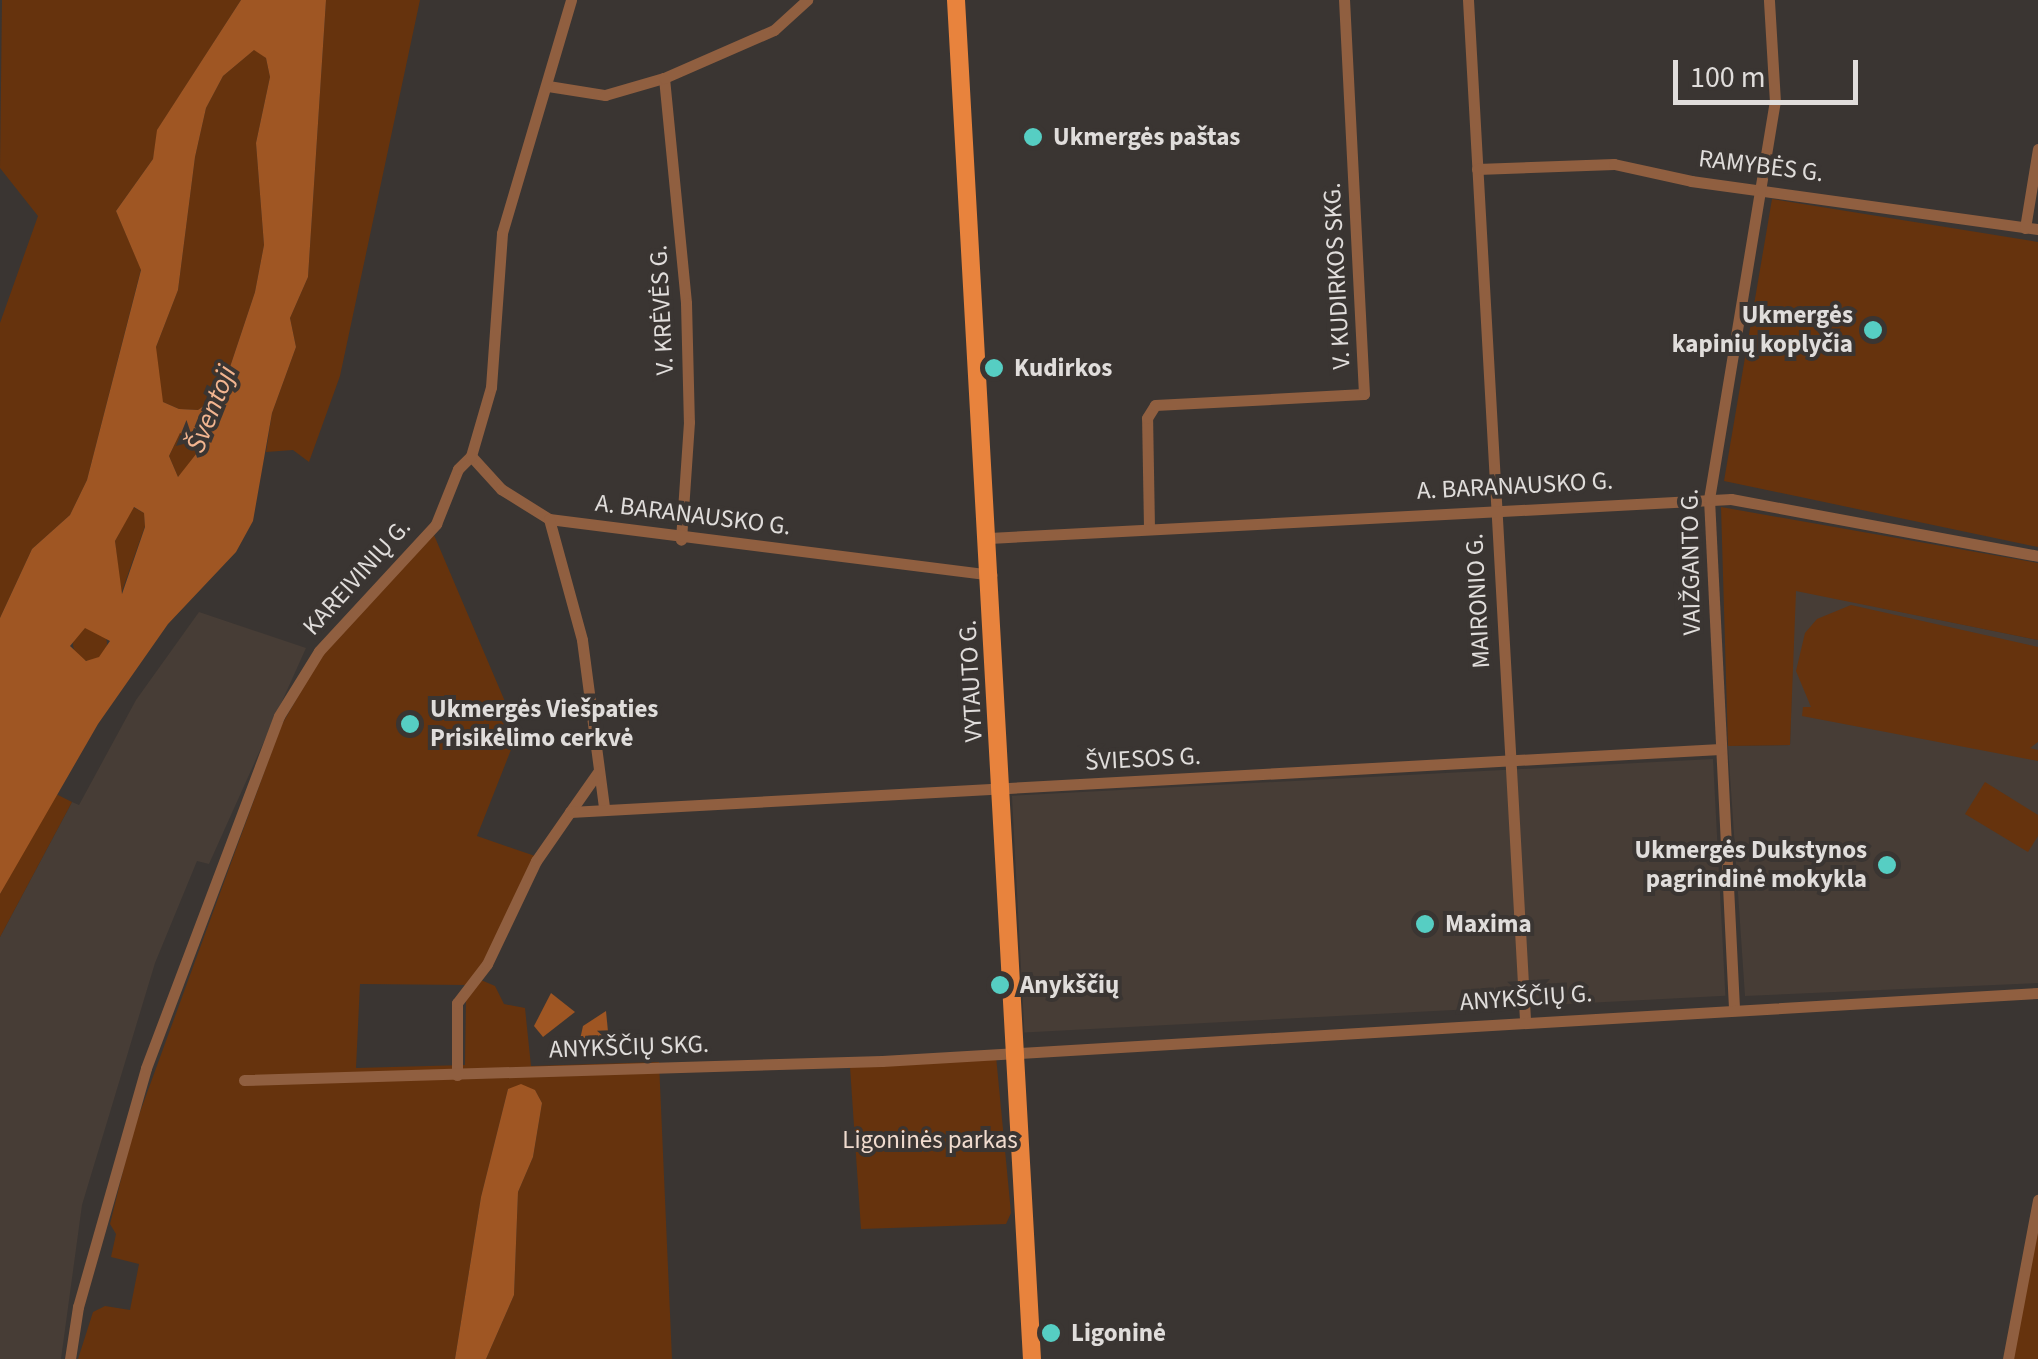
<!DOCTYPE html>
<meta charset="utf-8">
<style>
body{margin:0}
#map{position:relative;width:2038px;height:1359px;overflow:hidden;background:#3a3532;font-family:"Source Sans 3",sans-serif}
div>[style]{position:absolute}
.built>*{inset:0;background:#473d36;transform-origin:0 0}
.green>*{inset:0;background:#66330d}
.round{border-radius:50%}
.water>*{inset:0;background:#9f5623}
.street>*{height:11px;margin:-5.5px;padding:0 5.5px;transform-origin:5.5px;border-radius:5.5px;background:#905f40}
.primary>*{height:18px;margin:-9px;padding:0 9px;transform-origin:9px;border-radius:9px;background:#e8833d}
.dots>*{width:28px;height:28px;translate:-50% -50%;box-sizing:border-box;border:5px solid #3a3532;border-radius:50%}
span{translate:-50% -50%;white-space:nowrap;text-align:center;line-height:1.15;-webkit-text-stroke:8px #3a3532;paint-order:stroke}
.poi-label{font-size:25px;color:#e0dddb;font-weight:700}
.left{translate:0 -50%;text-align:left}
.right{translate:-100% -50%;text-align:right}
.street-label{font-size:25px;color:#e0dddb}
.park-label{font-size:25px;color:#f0dbce}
.water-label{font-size:28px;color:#f2b590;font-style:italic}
.scale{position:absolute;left:1673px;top:60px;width:185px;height:45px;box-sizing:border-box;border:5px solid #e0dddb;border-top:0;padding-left:12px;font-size:30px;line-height:35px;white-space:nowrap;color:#e0dddb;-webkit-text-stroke:8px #3a3532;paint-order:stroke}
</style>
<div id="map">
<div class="built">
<div style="clip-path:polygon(1795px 590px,2038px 640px,2038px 983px,1745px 996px,1728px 746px,1790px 745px)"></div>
<div style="clip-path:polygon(199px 612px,306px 648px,209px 864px,197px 861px,155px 963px,82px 1205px,61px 1359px,0 1359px,0 937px,72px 802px,79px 805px,136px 700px)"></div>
<div style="left:1713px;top:759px;width:237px;height:702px;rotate:87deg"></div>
</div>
<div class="green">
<div style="clip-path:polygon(2px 0,241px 0,158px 129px,153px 159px,116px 211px,141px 269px,87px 480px,70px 515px,32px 549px,0 618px,0 323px,38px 216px,0 168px)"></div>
<div style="clip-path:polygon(326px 0,420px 0,340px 376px,309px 462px,293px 450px,266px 452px,272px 413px,296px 347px,290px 318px,308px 277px)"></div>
<div style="clip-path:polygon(255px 49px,266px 58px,270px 77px,256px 143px,264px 245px,255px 292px,221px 394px,198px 410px,179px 409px,163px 402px,155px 382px,156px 347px,178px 290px,195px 157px,206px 108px,223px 76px)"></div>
<div style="clip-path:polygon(1772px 199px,2038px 242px,2038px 547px,1724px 481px)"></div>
<div style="clip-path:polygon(180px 433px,204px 444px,202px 454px,178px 477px,169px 456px)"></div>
<div style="clip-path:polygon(133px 507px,144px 513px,145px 526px,121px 594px,115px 541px)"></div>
<div style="clip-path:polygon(1721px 507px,2038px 563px,2038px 640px,1796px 591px,1790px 745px,1728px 746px)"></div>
<div style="clip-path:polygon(434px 535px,518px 732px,477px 836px,535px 856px,484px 962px,467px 985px,360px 984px,356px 1068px,465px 1065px,466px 999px,481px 980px,495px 986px,504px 1004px,525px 1008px,531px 1066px,659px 1062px,672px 1359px,486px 1359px,514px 1295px,518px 1192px,533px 1157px,542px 1103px,535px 1090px,508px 1089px,481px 1197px,455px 1359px,78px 1359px,93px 1312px,105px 1306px,130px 1310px,139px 1264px,111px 1257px,116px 1234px,110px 1224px,132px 1134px,281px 726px,323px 653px)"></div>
<div style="clip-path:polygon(1851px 605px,2038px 647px,2038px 742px,2030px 748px,2038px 750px,2038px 761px,1802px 716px,1803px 707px,1811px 707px,1796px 671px,1805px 633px,1817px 619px)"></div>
<div class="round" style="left:73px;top:627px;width:34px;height:34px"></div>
<div style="clip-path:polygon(1985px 782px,2038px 815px,2038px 836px,2028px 852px,1965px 814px)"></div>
<div style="clip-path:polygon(54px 793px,72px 802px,0 937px,0 894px)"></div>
<div style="clip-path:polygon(996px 1056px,1011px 1213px,1006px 1224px,861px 1229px,850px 1067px)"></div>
<div style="clip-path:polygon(2038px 1200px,2038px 1359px,2009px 1359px)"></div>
</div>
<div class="water">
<div style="clip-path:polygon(evenodd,241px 0,326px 0,308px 277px,290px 318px,296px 347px,272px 413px,253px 521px,236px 552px,168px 624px,98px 724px,0 894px,0 618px,32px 549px,70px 515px,87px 480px,141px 270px,116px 211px,153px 159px,157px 130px,241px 0,254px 50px,266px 58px,270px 77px,256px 143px,264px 245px,255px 292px,221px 394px,198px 410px,179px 409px,163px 402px,156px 347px,178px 290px,195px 157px,206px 108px,223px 76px,254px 50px,241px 0,180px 433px,204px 444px,178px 477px,169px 456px,180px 433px,241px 0,134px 507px,144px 513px,145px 527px,122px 594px,115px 541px,134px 507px,241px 0,85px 628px,110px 641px,99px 657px,86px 661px,70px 646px,85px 628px)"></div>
<div style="clip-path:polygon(551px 993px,575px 1012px,543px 1037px,534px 1026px)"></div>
<div style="clip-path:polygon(606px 1011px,609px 1042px,579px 1044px,583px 1026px)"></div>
<div style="clip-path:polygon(521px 1084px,535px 1090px,542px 1103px,533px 1157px,518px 1192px,514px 1295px,486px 1359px,455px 1359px,481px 1197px,508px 1089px)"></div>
</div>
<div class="street">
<div style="left:1468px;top:0;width:1022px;rotate:86.8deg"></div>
<div style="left:664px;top:78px;width:226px;rotate:84.4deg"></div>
<div style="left:686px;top:303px;width:119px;rotate:88.6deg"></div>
<div style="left:689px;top:422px;width:118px;rotate:93.9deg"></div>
<div style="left:548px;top:86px;width:58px;rotate:9deg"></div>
<div style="left:605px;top:95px;width:61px;rotate:-16.1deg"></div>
<div style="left:664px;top:78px;width:120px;rotate:-23.6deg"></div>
<div style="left:774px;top:30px;width:45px;rotate:-42.3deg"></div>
<div style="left:1477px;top:169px;width:137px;rotate:-2.1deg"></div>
<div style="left:1614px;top:164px;width:79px;rotate:12.4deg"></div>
<div style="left:1691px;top:181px;width:350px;rotate:7.9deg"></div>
<div style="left:2025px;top:228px;width:80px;rotate:-80.7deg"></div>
<div style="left:471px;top:456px;width:45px;rotate:47.7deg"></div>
<div style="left:501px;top:489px;width:57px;rotate:32deg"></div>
<div style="left:549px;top:519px;width:446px;rotate:7.2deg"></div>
<div style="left:549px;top:519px;width:125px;rotate:74.7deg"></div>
<div style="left:582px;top:640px;width:168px;rotate:82.5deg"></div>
<div style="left:1149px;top:528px;width:110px;rotate:-91deg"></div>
<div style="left:1147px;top:418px;width:15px;rotate:-58deg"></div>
<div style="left:1155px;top:405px;width:209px;rotate:-3deg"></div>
<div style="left:1364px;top:394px;width:395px;rotate:-92.9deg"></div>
<div style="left:989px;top:538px;width:743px;rotate:-3.01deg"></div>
<div style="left:1731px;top:499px;width:312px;rotate:10.5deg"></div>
<div style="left:570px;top:812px;width:49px;rotate:-55deg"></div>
<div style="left:1734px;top:1008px;width:510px;rotate:-92.81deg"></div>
<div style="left:1709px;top:499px;width:402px;rotate:-80.6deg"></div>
<div style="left:1775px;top:102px;width:102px;rotate:-93.4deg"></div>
<div style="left:457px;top:1075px;width:72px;rotate:-90deg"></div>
<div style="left:457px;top:1003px;width:49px;rotate:-52.4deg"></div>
<div style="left:487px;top:964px;width:114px;rotate:-64.6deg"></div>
<div style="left:536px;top:861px;width:60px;rotate:-55.2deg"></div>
<div style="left:570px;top:812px;width:1152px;rotate:-3.14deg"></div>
<div style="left:244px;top:1080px;width:638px;rotate:-1.71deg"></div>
<div style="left:882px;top:1061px;width:1158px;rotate:-3.37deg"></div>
<div style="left:70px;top:1359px;width:53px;rotate:-81.3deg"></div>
<div style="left:78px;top:1307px;width:248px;rotate:-74.1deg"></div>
<div style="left:146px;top:1068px;width:376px;rotate:-69.3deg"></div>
<div style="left:279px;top:716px;width:76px;rotate:-58.4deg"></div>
<div style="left:319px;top:651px;width:173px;rotate:-47.3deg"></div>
<div style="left:436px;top:524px;width:59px;rotate:-68.2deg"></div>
<div style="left:458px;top:469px;width:18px;rotate:-45deg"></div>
<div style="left:471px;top:456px;width:72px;rotate:-73.8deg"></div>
<div style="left:491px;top:387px;width:154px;rotate:-85.9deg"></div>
<div style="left:502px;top:233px;width:243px;rotate:-73.5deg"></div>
<div style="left:2008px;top:1359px;width:162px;rotate:-79.3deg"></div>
</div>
<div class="primary">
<div style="left:956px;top:0;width:1361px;rotate:86.8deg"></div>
</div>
<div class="dots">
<div style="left:1033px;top:137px;background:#56cec3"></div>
<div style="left:1873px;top:330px;background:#56cec3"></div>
<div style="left:994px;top:368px;background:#56cec3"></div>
<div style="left:410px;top:724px;background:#56cec3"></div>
<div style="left:1887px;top:865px;background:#56cec3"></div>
<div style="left:1425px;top:924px;background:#56cec3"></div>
<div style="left:1000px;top:985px;background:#56cec3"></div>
<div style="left:1051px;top:1333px;background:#56cec3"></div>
</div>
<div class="poi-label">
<span class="left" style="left:1053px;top:137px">Ukmergės paštas</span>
<span class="right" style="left:1853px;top:330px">Ukmergės<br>kapinių koplyčia</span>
<span class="left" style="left:1014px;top:368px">Kudirkos</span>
<span class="left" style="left:430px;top:724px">Ukmergės Viešpaties<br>Prisikėlimo cerkvė</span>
<span class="right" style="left:1867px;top:865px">Ukmergės Dukstynos<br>pagrindinė mokykla</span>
<span class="left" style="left:1445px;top:924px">Maxima</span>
<span class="left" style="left:1020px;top:985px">Anykščių</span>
<span class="left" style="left:1071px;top:1333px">Ligoninė</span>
</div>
<div class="street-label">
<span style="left:1761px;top:166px;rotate:7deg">RAMYBĖS G.</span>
<span style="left:1337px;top:276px;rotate:-93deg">V. KUDIRKOS SKG.</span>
<span style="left:662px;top:310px;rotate:-93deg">V. KRĖVĖS G.</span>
<span style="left:1515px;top:486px;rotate:-3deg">A. BARANAUSKO G.</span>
<span style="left:693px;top:515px;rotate:7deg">A. BARANAUSKO G.</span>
<span style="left:1691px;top:562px;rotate:-91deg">VAIŽGANTO G.</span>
<span style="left:357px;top:577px;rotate:-48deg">KAREIVINIŲ G.</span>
<span style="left:1478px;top:601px;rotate:-93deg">MAIRONIO G.</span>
<span style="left:971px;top:681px;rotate:-93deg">VYTAUTO G.</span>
<span style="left:1143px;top:759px;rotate:-3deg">ŠVIESOS G.</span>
<span style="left:1526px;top:998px;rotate:-4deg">ANYKŠČIŲ G.</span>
<span style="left:629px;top:1047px;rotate:-2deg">ANYKŠČIŲ SKG.</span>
</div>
<div class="park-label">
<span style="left:930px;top:1140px">Ligoninės parkas</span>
</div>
<div class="water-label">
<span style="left:211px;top:409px;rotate:-68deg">Šventoji</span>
</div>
<div class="scale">100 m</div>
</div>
